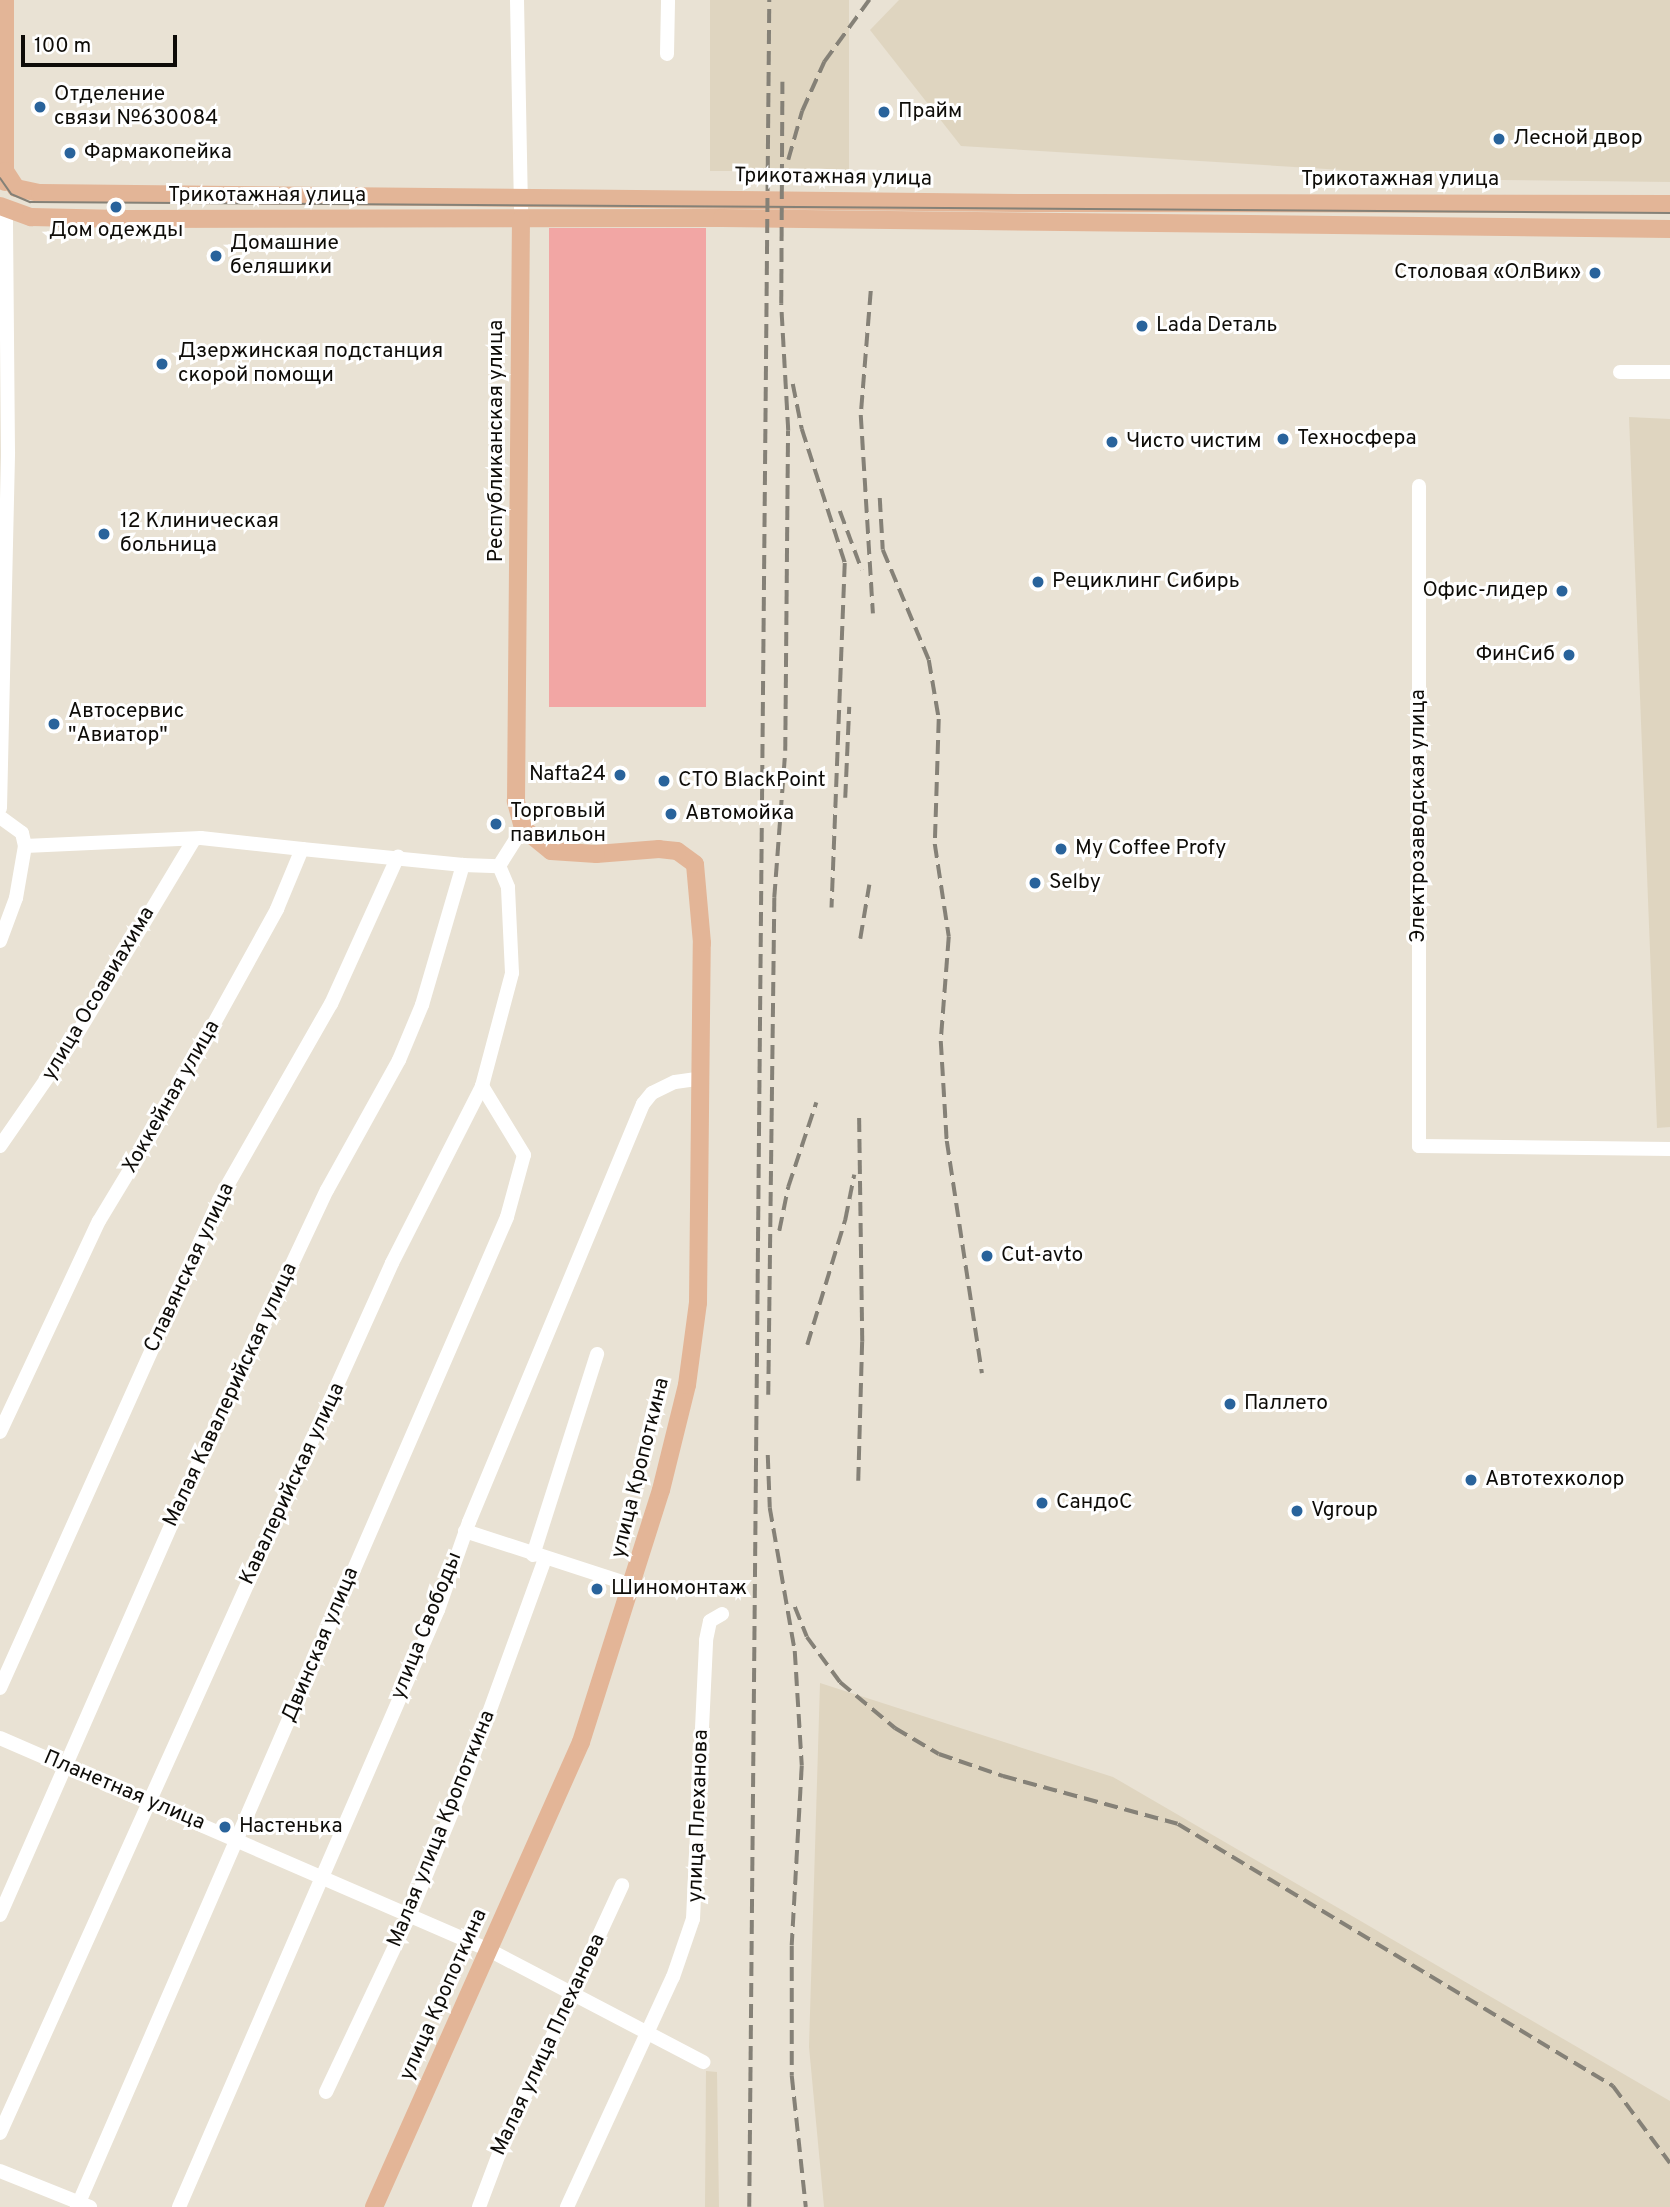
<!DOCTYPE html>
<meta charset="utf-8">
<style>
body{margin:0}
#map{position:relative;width:1670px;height:2207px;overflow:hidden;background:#e9e2d4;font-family:Overpass,sans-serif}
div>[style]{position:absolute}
.built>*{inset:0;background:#dfd5c0;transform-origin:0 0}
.green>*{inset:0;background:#f2a6a4;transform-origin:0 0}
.minor>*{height:14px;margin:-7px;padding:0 7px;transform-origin:7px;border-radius:7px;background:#fff}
.major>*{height:18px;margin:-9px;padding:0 9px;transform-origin:9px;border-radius:9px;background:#e3b597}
.tram>*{height:2px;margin:-1px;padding:0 1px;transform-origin:1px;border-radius:1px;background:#858177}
.rail>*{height:3.5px;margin-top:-1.75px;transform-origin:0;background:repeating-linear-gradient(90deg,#858177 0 14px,transparent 0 21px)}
.dots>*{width:19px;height:19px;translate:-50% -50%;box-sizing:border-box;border:4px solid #fff;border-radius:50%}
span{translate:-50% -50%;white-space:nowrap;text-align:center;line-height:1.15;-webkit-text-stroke:6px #fff;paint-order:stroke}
.poi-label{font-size:21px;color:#0e0c08}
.left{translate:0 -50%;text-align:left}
.right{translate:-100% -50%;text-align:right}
.street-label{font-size:21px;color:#0e0c08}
.scale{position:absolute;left:21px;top:35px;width:156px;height:32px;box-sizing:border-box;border:4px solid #0e0c08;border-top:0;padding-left:9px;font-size:21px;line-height:24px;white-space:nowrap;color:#0e0c08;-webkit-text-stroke:5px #fff;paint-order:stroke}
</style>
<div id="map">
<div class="built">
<div style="left:710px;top:0;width:139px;height:171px"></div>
<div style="clip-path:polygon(899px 0,1670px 0,1670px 182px,1502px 180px,961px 146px,870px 30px)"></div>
<div style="clip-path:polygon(1629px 417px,1670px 419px,1670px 1127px,1657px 1128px)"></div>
<div style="clip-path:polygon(820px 1683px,1113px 1777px,1670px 2101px,1670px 2207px,824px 2207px,809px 2047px)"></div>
<div style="clip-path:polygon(706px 2071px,717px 2072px,719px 2207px,705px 2207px)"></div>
</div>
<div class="green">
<div style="left:549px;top:228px;width:157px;height:479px"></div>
</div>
<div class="minor">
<div style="left:517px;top:0;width:209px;rotate:88.9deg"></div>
<div style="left:667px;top:54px;width:54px;rotate:-88.9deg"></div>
<div style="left:1620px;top:372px;width:50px"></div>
<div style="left:1419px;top:486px;width:660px;rotate:90deg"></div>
<div style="left:1419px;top:1146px;width:251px;rotate:0.7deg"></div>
<div style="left:0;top:808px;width:356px;rotate:-88.7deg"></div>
<div style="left:8px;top:452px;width:240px;rotate:-90.5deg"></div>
<div style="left:0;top:817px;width:27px;rotate:36deg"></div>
<div style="left:22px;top:833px;width:13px;rotate:77deg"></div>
<div style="left:25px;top:846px;width:176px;rotate:-2.6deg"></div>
<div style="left:201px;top:838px;width:102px;rotate:6.2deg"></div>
<div style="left:0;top:941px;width:46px;rotate:-69.6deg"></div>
<div style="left:16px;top:898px;width:53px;rotate:-80.2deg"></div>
<div style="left:0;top:1146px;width:130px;rotate:-55.3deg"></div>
<div style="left:74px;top:1039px;width:233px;rotate:-59deg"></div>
<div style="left:0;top:1432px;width:233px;rotate:-64.9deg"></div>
<div style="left:99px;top:1221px;width:135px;rotate:-58.9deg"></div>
<div style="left:169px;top:1105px;width:224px;rotate:-61.1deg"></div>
<div style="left:277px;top:909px;width:65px;rotate:-67.4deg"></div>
<div style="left:302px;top:849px;width:162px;rotate:5.7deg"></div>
<div style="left:465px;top:1531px;width:178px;rotate:18deg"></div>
<div style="left:533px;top:1555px;width:211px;rotate:-72.3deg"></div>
<div style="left:0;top:1688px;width:535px;rotate:-65.83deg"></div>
<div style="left:219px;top:1200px;width:226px;rotate:-60.3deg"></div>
<div style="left:331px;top:1004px;width:162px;rotate:-65.6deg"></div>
<div style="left:0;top:1738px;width:533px;rotate:23.44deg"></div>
<div style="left:489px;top:1950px;width:242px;rotate:27.6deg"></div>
<div style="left:0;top:1915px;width:488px;rotate:-66.3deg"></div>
<div style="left:196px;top:1468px;width:307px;rotate:-64.8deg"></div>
<div style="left:327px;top:1190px;width:149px;rotate:-61deg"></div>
<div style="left:399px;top:1060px;width:60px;rotate:-67.3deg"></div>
<div style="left:422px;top:1005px;width:146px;rotate:-73.7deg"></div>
<div style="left:463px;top:865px;width:36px;rotate:2deg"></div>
<div style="left:326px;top:2092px;width:197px;rotate:-64.7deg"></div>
<div style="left:410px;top:1914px;width:129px;rotate:-67.6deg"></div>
<div style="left:459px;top:1795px;width:251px;rotate:-70deg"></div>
<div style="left:0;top:2133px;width:954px;rotate:-65.74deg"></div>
<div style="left:392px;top:1263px;width:199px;rotate:-63deg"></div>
<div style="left:482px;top:1086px;width:117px;rotate:-75.1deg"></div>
<div style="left:512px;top:973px;width:86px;rotate:-92.7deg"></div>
<div style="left:508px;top:887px;width:23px;rotate:-113deg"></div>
<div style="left:499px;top:866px;width:45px;rotate:-57.7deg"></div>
<div style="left:0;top:2171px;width:97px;rotate:21.8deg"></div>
<div style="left:77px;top:2207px;width:1079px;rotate:-66.52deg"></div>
<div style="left:507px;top:1217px;width:64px;rotate:-74.7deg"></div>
<div style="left:524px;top:1155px;width:81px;rotate:-121.3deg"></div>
<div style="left:179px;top:2207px;width:651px;rotate:-66.55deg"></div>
<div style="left:438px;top:1610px;width:93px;rotate:-70.6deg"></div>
<div style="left:469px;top:1522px;width:453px;rotate:-67.4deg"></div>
<div style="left:643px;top:1104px;width:14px;rotate:-51deg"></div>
<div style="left:652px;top:1093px;width:25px;rotate:-26deg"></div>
<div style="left:675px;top:1082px;width:27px;rotate:-8deg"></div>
<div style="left:479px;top:2207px;width:68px;rotate:-69.4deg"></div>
<div style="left:503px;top:2143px;width:284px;rotate:-65.2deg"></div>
<div style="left:567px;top:2207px;width:253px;rotate:-65.3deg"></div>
<div style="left:673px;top:1977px;width:61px;rotate:-71deg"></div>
<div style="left:693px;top:1919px;width:279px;rotate:-87.3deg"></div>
<div style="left:706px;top:1640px;width:19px;rotate:-78deg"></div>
<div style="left:710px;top:1621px;width:14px;rotate:-30deg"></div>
</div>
<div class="major">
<div style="left:5px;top:0;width:182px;rotate:90deg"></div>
<div style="left:5px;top:171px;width:20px;rotate:57deg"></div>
<div style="left:16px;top:188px;width:25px;rotate:12deg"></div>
<div style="left:40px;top:193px;width:996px;rotate:0.58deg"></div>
<div style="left:1036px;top:203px;width:634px;rotate:0.09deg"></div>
<div style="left:0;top:206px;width:33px;rotate:20deg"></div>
<div style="left:31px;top:217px;width:90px;rotate:1.3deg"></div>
<div style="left:121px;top:219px;width:601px;rotate:-0.1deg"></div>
<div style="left:722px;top:218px;width:948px;rotate:0.66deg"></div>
<div style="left:374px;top:2207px;width:509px;rotate:-66deg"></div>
<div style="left:581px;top:1742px;width:264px;rotate:-72.4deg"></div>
<div style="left:661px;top:1490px;width:108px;rotate:-76.1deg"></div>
<div style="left:687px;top:1385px;width:83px;rotate:-82.4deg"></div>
<div style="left:698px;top:1303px;width:360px;rotate:-89.4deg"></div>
<div style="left:702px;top:943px;width:79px;rotate:-95.1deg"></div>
<div style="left:695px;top:864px;width:22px;rotate:-144deg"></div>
<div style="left:677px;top:851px;width:18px;rotate:-174deg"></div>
<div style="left:659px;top:849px;width:63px;rotate:175.5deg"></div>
<div style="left:596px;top:854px;width:45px;rotate:-176.2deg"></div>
<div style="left:551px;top:851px;width:36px;rotate:-141deg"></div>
<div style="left:523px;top:828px;width:28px;rotate:-105deg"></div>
<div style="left:516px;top:801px;width:582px;rotate:-89.51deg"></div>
</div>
<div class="tram">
<div style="left:0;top:178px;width:19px;rotate:55deg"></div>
<div style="left:11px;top:194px;width:21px;rotate:23deg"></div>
<div style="left:30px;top:202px;width:1640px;rotate:0.38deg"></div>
</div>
<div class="rail">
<div style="left:788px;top:160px;width:51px;rotate:-74.1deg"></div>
<div style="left:802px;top:111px;width:54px;rotate:-65.8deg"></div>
<div style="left:824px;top:62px;width:77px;rotate:-54deg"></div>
<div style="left:871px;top:291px;width:124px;rotate:94.6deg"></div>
<div style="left:861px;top:415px;width:199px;rotate:86.5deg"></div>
<div style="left:793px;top:384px;width:46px;rotate:78.7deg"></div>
<div style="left:802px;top:429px;width:141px;rotate:72.2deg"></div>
<div style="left:845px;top:563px;width:345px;rotate:92.2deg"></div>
<div style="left:880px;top:498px;width:52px;rotate:86.7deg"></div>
<div style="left:883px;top:550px;width:119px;rotate:67.3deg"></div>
<div style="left:929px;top:660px;width:60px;rotate:80.4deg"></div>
<div style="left:939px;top:719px;width:125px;rotate:91.8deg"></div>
<div style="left:935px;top:844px;width:94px;rotate:81.4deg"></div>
<div style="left:949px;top:937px;width:104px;rotate:94.4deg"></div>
<div style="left:941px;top:1041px;width:100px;rotate:86.6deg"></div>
<div style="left:947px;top:1141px;width:235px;rotate:81.4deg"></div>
<div style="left:840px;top:511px;width:63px;rotate:69.6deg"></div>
<div style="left:845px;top:798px;width:91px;rotate:-87.5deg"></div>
<div style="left:860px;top:939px;width:55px;rotate:-80.5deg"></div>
<div style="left:779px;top:1231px;width:45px;rotate:-78.4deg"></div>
<div style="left:788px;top:1187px;width:89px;rotate:-71.6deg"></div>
<div style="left:807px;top:1345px;width:131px;rotate:-73.1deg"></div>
<div style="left:845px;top:1220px;width:46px;rotate:-78.7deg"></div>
<div style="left:768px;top:1395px;width:497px;rotate:-89.3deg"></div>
<div style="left:774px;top:898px;width:147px;rotate:-85.7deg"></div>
<div style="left:785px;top:751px;width:320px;rotate:-89.5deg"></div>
<div style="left:788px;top:431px;width:127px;rotate:-93.2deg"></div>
<div style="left:781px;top:304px;width:222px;rotate:-89.7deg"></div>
<div style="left:768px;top:1455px;width:53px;rotate:87.8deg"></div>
<div style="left:770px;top:1508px;width:145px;rotate:80.1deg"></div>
<div style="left:795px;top:1651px;width:115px;rotate:86.5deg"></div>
<div style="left:802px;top:1766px;width:180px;rotate:93.2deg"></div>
<div style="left:792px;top:1946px;width:130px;rotate:90deg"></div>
<div style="left:792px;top:2076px;width:132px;rotate:83.9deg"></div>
<div style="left:858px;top:1481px;width:139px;rotate:-88.4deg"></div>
<div style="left:862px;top:1342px;width:224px;rotate:-90.8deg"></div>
<div style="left:795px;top:1607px;width:32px;rotate:68deg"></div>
<div style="left:807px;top:1637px;width:56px;rotate:53.7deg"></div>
<div style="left:840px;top:1682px;width:72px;rotate:39.9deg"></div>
<div style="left:895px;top:1728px;width:51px;rotate:30.6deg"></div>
<div style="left:939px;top:1754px;width:68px;rotate:19deg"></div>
<div style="left:1003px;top:1776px;width:181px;rotate:15.3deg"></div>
<div style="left:1178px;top:1824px;width:508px;rotate:31.06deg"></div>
<div style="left:1613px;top:2086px;width:96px;rotate:53.5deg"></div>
<div style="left:749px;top:2207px;width:2207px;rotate:-89.48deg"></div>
</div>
<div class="dots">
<div style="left:40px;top:107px;background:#29639b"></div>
<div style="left:884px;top:112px;background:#29639b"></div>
<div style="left:1499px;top:139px;background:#29639b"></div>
<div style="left:70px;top:153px;background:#29639b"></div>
<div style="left:116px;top:207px;background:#29639b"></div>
<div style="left:216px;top:256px;background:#29639b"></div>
<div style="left:1595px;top:273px;background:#29639b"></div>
<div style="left:1142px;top:326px;background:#29639b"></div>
<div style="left:162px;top:364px;background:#29639b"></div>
<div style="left:1283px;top:439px;background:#29639b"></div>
<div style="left:1112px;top:442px;background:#29639b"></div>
<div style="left:104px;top:534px;background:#29639b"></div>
<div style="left:1038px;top:582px;background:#29639b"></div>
<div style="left:1562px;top:591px;background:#29639b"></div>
<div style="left:1569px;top:655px;background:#29639b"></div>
<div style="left:54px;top:724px;background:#29639b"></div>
<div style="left:620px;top:775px;background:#29639b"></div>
<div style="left:664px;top:781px;background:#29639b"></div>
<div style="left:671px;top:814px;background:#29639b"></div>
<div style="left:496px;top:824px;background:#29639b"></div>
<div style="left:1061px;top:849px;background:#29639b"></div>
<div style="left:1035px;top:883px;background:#29639b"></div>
<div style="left:987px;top:1256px;background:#29639b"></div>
<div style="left:1230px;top:1404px;background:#29639b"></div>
<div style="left:1471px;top:1480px;background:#29639b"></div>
<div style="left:1042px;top:1503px;background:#29639b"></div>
<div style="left:1297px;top:1511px;background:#29639b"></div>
<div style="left:597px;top:1589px;background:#29639b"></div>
<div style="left:225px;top:1827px;background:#29639b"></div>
</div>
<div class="poi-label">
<span class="left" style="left:54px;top:107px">Отделение<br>связи №630084</span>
<span class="left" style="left:898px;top:112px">Прайм</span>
<span class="left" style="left:1513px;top:139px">Лесной двор</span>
<span class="left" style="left:84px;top:153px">Фармакопейка</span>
<span style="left:116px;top:231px">Дом одежды</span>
<span class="left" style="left:230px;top:256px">Домашние<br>беляшики</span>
<span class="right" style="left:1581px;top:273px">Столовая «ОлВик»</span>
<span class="left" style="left:1156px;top:326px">Lada Dеталь</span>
<span class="left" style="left:178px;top:364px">Дзержинская подстанция<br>скорой помощи</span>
<span class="left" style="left:1297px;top:439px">Техносфера</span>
<span class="left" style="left:1126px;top:442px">Чисто чистим</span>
<span class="left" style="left:120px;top:534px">12 Клиническая<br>больница</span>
<span class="left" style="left:1052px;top:582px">Рециклинг Сибирь</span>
<span class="right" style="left:1548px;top:591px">Офис-лидер</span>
<span class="right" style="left:1555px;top:655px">ФинСиб</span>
<span class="left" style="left:68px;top:724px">Автосервис<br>"Авиатор"</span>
<span class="right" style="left:606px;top:775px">Nafta24</span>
<span class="left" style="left:678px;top:781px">СТО BlackPoint</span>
<span class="left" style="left:510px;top:824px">Торговый<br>павильон</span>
<span class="left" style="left:685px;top:814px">Автомойка</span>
<span class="left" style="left:1075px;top:849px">My Coffee Profy</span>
<span class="left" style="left:1049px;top:883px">Selby</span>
<span class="left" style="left:1001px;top:1256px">Cut-avto</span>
<span class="left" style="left:1244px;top:1404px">Паллето</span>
<span class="left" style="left:1485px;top:1480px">Автотехколор</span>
<span class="left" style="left:1056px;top:1503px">СандоС</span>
<span class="left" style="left:1311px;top:1511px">Vgroup</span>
<span class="left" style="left:611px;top:1589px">Шиномонтаж</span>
<span class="left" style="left:239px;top:1827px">Настенька</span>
</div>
<div class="street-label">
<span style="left:833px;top:178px;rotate:1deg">Трикотажная улица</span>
<span style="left:1400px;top:180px">Трикотажная улица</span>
<span style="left:267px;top:196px">Трикотажная улица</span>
<span style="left:497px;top:441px;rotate:-90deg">Республиканская улица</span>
<span style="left:1419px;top:816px;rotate:-90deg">Электрозаводская улица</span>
<span style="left:99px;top:994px;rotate:-59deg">улица Осоавиахима</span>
<span style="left:172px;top:1097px;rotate:-60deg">Хоккейная улица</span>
<span style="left:190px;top:1268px;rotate:-65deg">Славянская улица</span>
<span style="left:231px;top:1395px;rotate:-65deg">Малая Кавалерийская улица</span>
<span style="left:641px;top:1468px;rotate:-76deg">улица Кропоткина</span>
<span style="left:293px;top:1484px;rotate:-65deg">Кавалерийская улица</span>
<span style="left:427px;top:1626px;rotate:-68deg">улица Свободы</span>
<span style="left:321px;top:1645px;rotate:-67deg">Двинская улица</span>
<span style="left:124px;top:1791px;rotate:23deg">Планетная улица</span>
<span style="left:699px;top:1816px;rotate:-88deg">улица Плеханова</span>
<span style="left:442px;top:1829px;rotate:-68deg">Малая улица Кропоткина</span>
<span style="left:444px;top:1995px;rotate:-66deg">улица Кропоткина</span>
<span style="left:549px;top:2045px;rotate:-65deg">Малая улица Плеханова</span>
</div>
<div class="scale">100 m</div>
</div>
